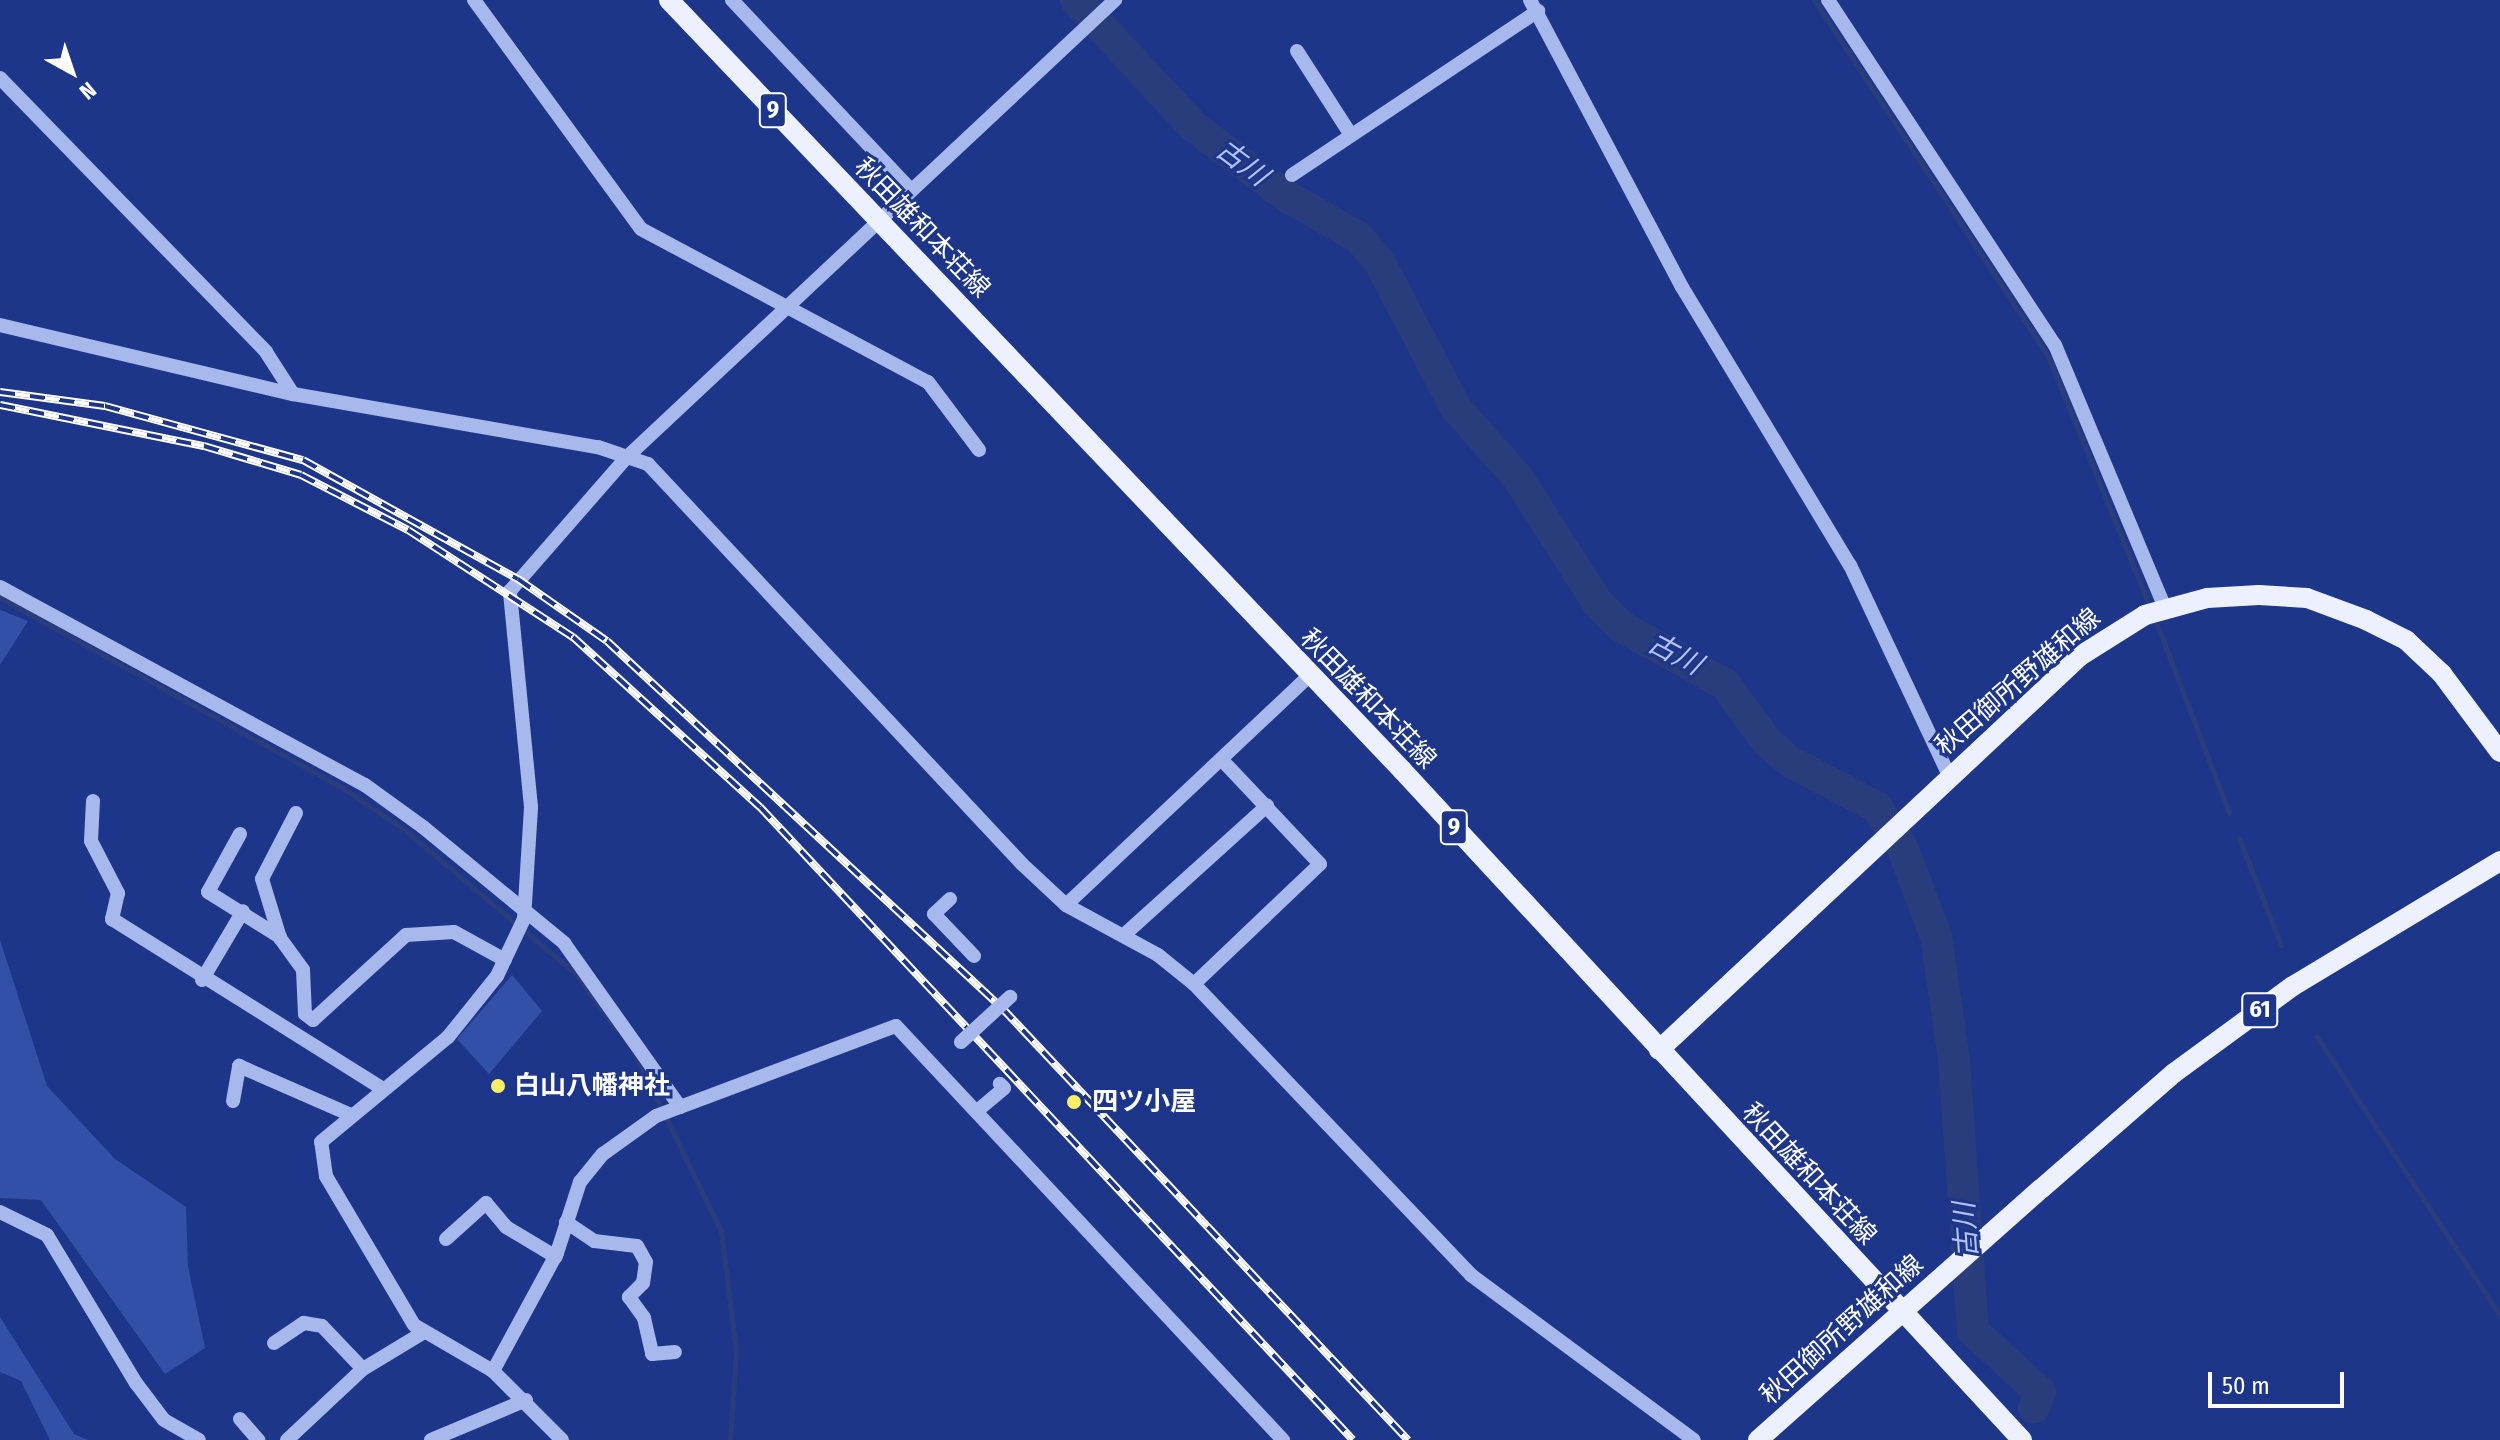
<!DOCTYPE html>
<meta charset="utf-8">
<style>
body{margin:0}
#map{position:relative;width:2500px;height:1440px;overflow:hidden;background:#1d368a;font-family:"Fira Sans Condensed","Noto Sans JP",sans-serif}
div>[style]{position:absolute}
.green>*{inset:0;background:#3350a9}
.stream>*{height:5px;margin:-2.5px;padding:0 2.5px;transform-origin:2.5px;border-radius:2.5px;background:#293c7b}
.river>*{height:32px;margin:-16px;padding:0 16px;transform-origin:16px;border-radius:16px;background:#293c7b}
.minor>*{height:14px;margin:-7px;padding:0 7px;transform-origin:7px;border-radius:7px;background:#a7b8ec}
.major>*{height:20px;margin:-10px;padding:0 10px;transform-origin:10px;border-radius:10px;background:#edf0ff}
.rail>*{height:8px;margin-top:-4px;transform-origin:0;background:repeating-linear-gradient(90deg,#1d368a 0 15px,#fff 0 30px);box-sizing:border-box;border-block:2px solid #fff}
.minor-bridge>*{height:14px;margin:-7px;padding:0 7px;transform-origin:7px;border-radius:7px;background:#a7b8ec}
.major-bridge>*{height:20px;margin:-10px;padding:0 10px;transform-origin:10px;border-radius:10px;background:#edf0ff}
.dots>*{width:22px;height:22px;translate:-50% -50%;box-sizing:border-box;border:4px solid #1d368a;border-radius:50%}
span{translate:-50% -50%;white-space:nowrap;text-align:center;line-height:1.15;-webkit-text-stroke:6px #1d368a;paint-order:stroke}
.shield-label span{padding:2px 6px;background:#1d368a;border:2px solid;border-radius:6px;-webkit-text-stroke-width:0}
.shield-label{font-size:24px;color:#fff;font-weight:700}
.street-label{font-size:26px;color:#fff}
.poi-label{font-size:26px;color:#fff;font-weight:700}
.left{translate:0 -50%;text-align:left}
.water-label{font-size:28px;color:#b3c3f3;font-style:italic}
.north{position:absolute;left:32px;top:32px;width:80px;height:80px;-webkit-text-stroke:6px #1d368a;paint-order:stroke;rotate:140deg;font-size:22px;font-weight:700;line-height:32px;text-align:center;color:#fff}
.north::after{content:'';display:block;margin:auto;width:28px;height:36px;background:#fff;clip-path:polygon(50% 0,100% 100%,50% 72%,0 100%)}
.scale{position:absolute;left:2208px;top:1372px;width:136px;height:36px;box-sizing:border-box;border:4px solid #fff;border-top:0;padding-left:10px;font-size:24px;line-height:28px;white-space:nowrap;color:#fff;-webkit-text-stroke:6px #1d368a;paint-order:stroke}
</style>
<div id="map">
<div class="green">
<div style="clip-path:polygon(0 610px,28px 621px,0 665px)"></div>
<div style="clip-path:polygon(0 940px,47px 1086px,115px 1159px,186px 1207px,188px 1267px,205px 1348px,165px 1374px,41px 1200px,0 1198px)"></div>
<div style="clip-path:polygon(512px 975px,542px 1011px,489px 1074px,457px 1039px)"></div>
<div style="clip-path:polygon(0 1317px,74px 1434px,88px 1440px,50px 1440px,21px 1381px,0 1372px)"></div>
</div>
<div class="stream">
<div style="left:1814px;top:0;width:426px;rotate:56.7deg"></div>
<div style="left:2048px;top:356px;width:274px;rotate:67.9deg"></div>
<div style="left:0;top:598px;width:392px;rotate:29deg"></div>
<div style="left:343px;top:788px;width:76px;rotate:34.3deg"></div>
<div style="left:406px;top:831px;width:222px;rotate:40.1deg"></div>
<div style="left:576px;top:974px;width:68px;rotate:54deg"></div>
<div style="left:2155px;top:619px;width:208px;rotate:69.1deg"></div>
<div style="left:2239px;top:838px;width:115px;rotate:68.6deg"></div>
<div style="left:2317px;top:1037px;width:334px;rotate:56.7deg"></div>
<div style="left:636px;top:1056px;width:195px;rotate:64.1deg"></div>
<div style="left:721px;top:1231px;width:121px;rotate:82.9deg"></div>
<div style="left:736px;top:1351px;width:89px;rotate:93.9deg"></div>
</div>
<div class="river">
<div style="left:1076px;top:0;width:172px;rotate:47.1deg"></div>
<div style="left:1193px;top:126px;width:116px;rotate:37deg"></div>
<div style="left:1286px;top:196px;width:83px;rotate:29.7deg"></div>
<div style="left:1358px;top:237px;width:32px;rotate:49deg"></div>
<div style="left:1379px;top:261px;width:166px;rotate:62.4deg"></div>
<div style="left:1456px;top:408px;width:94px;rotate:48.5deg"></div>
<div style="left:1518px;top:478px;width:147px;rotate:57.5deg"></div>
<div style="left:1597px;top:602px;width:35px;rotate:45deg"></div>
<div style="left:1622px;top:627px;width:118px;rotate:29deg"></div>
<div style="left:1725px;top:684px;width:73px;rotate:53.9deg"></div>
<div style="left:1768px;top:743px;width:31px;rotate:40deg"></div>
<div style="left:1792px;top:763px;width:96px;rotate:27.4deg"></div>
<div style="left:1877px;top:807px;width:47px;rotate:58deg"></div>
<div style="left:1902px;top:847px;width:95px;rotate:69.1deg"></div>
<div style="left:1936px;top:936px;width:125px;rotate:81.7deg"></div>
<div style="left:1954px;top:1060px;width:272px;rotate:86deg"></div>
<div style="left:1973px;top:1331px;width:91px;rotate:42.3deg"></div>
<div style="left:2040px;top:1392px;width:17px;rotate:111deg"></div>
</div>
<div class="minor">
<div style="left:474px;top:0;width:283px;rotate:53.9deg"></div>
<div style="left:641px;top:229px;width:325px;rotate:28.1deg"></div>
<div style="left:928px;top:382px;width:85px;rotate:53.1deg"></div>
<div style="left:732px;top:0;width:260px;rotate:46.7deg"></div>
<div style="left:1530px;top:0;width:325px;rotate:62.1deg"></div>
<div style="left:1682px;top:287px;width:325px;rotate:58.9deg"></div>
<div style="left:1850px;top:565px;width:232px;rotate:64.8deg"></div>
<div style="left:1828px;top:0;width:413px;rotate:56.7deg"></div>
<div style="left:2055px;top:345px;width:285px;rotate:67.3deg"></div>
<div style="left:1297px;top:51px;width:100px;rotate:57.3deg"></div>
<div style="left:0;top:78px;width:382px;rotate:45.8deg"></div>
<div style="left:266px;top:352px;width:50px;rotate:57.3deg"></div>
<div style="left:1292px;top:175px;width:296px;rotate:-33.7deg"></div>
<div style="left:0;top:325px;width:301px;rotate:13.3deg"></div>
<div style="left:293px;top:394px;width:310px;rotate:9.9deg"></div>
<div style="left:598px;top:447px;width:53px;rotate:18.8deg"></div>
<div style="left:648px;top:464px;width:548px;rotate:46.92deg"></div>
<div style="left:1022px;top:864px;width:60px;rotate:43deg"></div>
<div style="left:1066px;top:905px;width:105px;rotate:28.5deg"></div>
<div style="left:1158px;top:955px;width:46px;rotate:38.9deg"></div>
<div style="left:1194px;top:984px;width:402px;rotate:46.4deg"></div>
<div style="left:1471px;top:1275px;width:277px;rotate:36.5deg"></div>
<div style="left:0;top:587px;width:415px;rotate:28.5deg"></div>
<div style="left:365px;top:785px;width:72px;rotate:35.9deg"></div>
<div style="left:423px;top:827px;width:183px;rotate:39.4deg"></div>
<div style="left:564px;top:943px;width:201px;rotate:54.7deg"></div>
<div style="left:93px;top:801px;width:40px;rotate:92.9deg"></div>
<div style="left:91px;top:841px;width:59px;rotate:62.6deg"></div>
<div style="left:118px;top:893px;width:27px;rotate:103deg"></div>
<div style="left:112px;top:919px;width:320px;rotate:32.1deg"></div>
<div style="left:296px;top:813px;width:74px;rotate:117.3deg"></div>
<div style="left:262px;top:879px;width:62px;rotate:73deg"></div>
<div style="left:280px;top:938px;width:39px;rotate:54deg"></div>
<div style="left:303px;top:970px;width:44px;rotate:87.4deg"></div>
<div style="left:305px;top:1014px;width:10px;rotate:37deg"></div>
<div style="left:313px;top:1020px;width:126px;rotate:-42.4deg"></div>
<div style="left:406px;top:935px;width:48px;rotate:-3.6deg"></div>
<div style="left:454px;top:932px;width:58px;rotate:28.8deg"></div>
<div style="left:240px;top:834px;width:66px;rotate:118.9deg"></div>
<div style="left:208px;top:892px;width:85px;rotate:32deg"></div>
<div style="left:950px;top:899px;width:22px;rotate:137deg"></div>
<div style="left:934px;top:914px;width:58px;rotate:46.4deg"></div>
<div style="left:1066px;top:905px;width:334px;rotate:-43.3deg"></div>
<div style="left:1124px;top:935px;width:193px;rotate:-42.1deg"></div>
<div style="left:202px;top:980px;width:80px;rotate:-59.3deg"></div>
<div style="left:1194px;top:984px;width:174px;rotate:-43.6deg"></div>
<div style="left:1320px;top:864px;width:144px;rotate:-133.3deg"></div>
<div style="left:233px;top:1101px;width:36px;rotate:-80deg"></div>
<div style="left:239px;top:1066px;width:120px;rotate:23.6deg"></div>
<div style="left:977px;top:1111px;width:35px;rotate:-40deg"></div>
<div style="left:1004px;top:1088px;width:6px;rotate:-135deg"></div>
<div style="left:0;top:1212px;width:52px;rotate:26.1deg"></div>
<div style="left:47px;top:1235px;width:173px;rotate:59deg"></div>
<div style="left:136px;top:1383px;width:46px;rotate:52.9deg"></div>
<div style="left:164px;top:1420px;width:40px;rotate:29.7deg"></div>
<div style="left:566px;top:1222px;width:34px;rotate:34deg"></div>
<div style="left:594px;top:1241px;width:43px;rotate:6.6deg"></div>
<div style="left:637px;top:1246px;width:18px;rotate:61deg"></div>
<div style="left:646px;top:1262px;width:21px;rotate:98deg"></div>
<div style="left:643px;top:1283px;width:20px;rotate:135deg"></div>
<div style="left:629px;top:1297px;width:26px;rotate:54deg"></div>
<div style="left:644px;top:1318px;width:37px;rotate:77deg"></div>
<div style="left:652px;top:1354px;width:23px;rotate:-5deg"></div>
<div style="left:446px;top:1239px;width:54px;rotate:-42deg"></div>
<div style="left:486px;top:1203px;width:31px;rotate:50deg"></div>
<div style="left:506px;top:1227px;width:58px;rotate:31deg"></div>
<div style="left:274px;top:1343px;width:36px;rotate:-34deg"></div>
<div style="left:304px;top:1323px;width:18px;rotate:9deg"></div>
<div style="left:322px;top:1326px;width:59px;rotate:46.4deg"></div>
<div style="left:493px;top:1371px;width:134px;rotate:-61.5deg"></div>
<div style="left:557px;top:1253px;width:75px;rotate:-72.1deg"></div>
<div style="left:580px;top:1182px;width:36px;rotate:-51deg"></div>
<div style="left:603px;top:1154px;width:65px;rotate:-35.6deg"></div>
<div style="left:656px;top:1116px;width:256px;rotate:-20.6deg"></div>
<div style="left:896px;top:1026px;width:567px;rotate:46.93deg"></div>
<div style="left:240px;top:1419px;width:28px;rotate:49deg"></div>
<div style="left:287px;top:1440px;width:104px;rotate:-43.1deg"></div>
<div style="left:363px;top:1369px;width:71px;rotate:-31.2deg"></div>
<div style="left:431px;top:1440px;width:103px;rotate:-22.8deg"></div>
<div style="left:562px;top:1440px;width:98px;rotate:-135deg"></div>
<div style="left:493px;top:1371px;width:91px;rotate:-149.8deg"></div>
<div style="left:414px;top:1325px;width:173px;rotate:-120.6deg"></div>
<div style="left:326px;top:1176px;width:34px;rotate:-98deg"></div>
<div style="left:321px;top:1142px;width:165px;rotate:-39.6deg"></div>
<div style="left:448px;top:1037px;width:78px;rotate:-51.2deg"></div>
<div style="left:497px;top:976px;width:63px;rotate:-64.7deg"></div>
<div style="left:524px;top:919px;width:112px;rotate:-86.4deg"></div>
<div style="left:531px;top:807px;width:217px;rotate:-95.6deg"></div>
<div style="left:510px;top:591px;width:178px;rotate:-48.9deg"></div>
<div style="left:627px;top:457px;width:669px;rotate:-43.12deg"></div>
</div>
<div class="major">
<div style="left:669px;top:0;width:1063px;rotate:46.41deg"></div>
<div style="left:1402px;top:770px;width:913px;rotate:47.22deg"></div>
<div style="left:1659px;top:1050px;width:577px;rotate:-43.1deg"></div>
<div style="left:2080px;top:656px;width:77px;rotate:-32.2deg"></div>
<div style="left:2145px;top:615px;width:64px;rotate:-15.3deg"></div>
<div style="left:2207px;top:598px;width:52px;rotate:-3.3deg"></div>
<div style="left:2259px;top:595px;width:48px;rotate:3.6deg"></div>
<div style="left:2307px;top:598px;width:63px;rotate:20.4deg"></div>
<div style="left:2366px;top:620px;width:45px;rotate:26.6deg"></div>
<div style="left:2406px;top:640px;width:50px;rotate:43.4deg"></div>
<div style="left:2442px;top:674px;width:97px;rotate:53.4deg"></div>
<div style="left:2041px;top:1189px;width:176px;rotate:-41.1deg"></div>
<div style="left:2174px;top:1073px;width:147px;rotate:-36.2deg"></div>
<div style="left:2293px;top:986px;width:242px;rotate:-31.1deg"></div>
</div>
<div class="rail">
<div style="left:0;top:392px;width:106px;rotate:7.6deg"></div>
<div style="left:105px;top:406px;width:205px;rotate:15.3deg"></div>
<div style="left:303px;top:460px;width:246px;rotate:29deg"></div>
<div style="left:518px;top:579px;width:108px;rotate:34.9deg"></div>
<div style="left:607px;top:641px;width:539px;rotate:42.9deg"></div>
<div style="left:1002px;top:1008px;width:593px;rotate:46.78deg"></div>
<div style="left:0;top:405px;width:208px;rotate:11.4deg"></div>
<div style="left:204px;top:446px;width:101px;rotate:16.6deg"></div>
<div style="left:301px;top:475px;width:120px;rotate:27.2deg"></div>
<div style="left:408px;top:530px;width:197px;rotate:33deg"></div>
<div style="left:573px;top:637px;width:253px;rotate:42.3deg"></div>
<div style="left:760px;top:807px;width:867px;rotate:46.87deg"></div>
</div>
<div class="minor-bridge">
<div style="left:961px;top:1042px;width:67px;rotate:-42.6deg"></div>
</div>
<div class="major-bridge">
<div style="left:1758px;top:1440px;width:378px;rotate:-41.6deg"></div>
</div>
<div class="dots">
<div style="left:498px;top:1086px;background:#fcf066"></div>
<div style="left:1074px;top:1102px;background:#fcf066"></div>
</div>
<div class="shield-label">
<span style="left:773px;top:110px">9</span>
<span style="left:1454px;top:827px">9</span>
<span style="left:2260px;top:1010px">61</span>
</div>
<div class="street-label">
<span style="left:922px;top:228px;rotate:46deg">秋田雄和本荘線</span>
<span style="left:2018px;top:682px;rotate:-41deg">秋田御所野雄和線</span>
<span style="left:1368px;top:699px;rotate:46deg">秋田雄和本荘線</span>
<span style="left:1809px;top:1174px;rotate:47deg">秋田雄和本荘線</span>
<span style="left:1842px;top:1330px;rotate:-42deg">秋田御所野雄和線</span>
</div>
<div class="poi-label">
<span class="left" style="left:514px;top:1086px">白山八幡神社</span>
<span class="left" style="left:1092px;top:1102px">四ツ小屋</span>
</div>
<div class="water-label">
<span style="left:1242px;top:163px;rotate:37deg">古川</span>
<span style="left:1675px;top:654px;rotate:28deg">古川</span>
<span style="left:1966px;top:1230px;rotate:-94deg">古川</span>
</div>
<div class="north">N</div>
<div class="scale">50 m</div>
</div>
